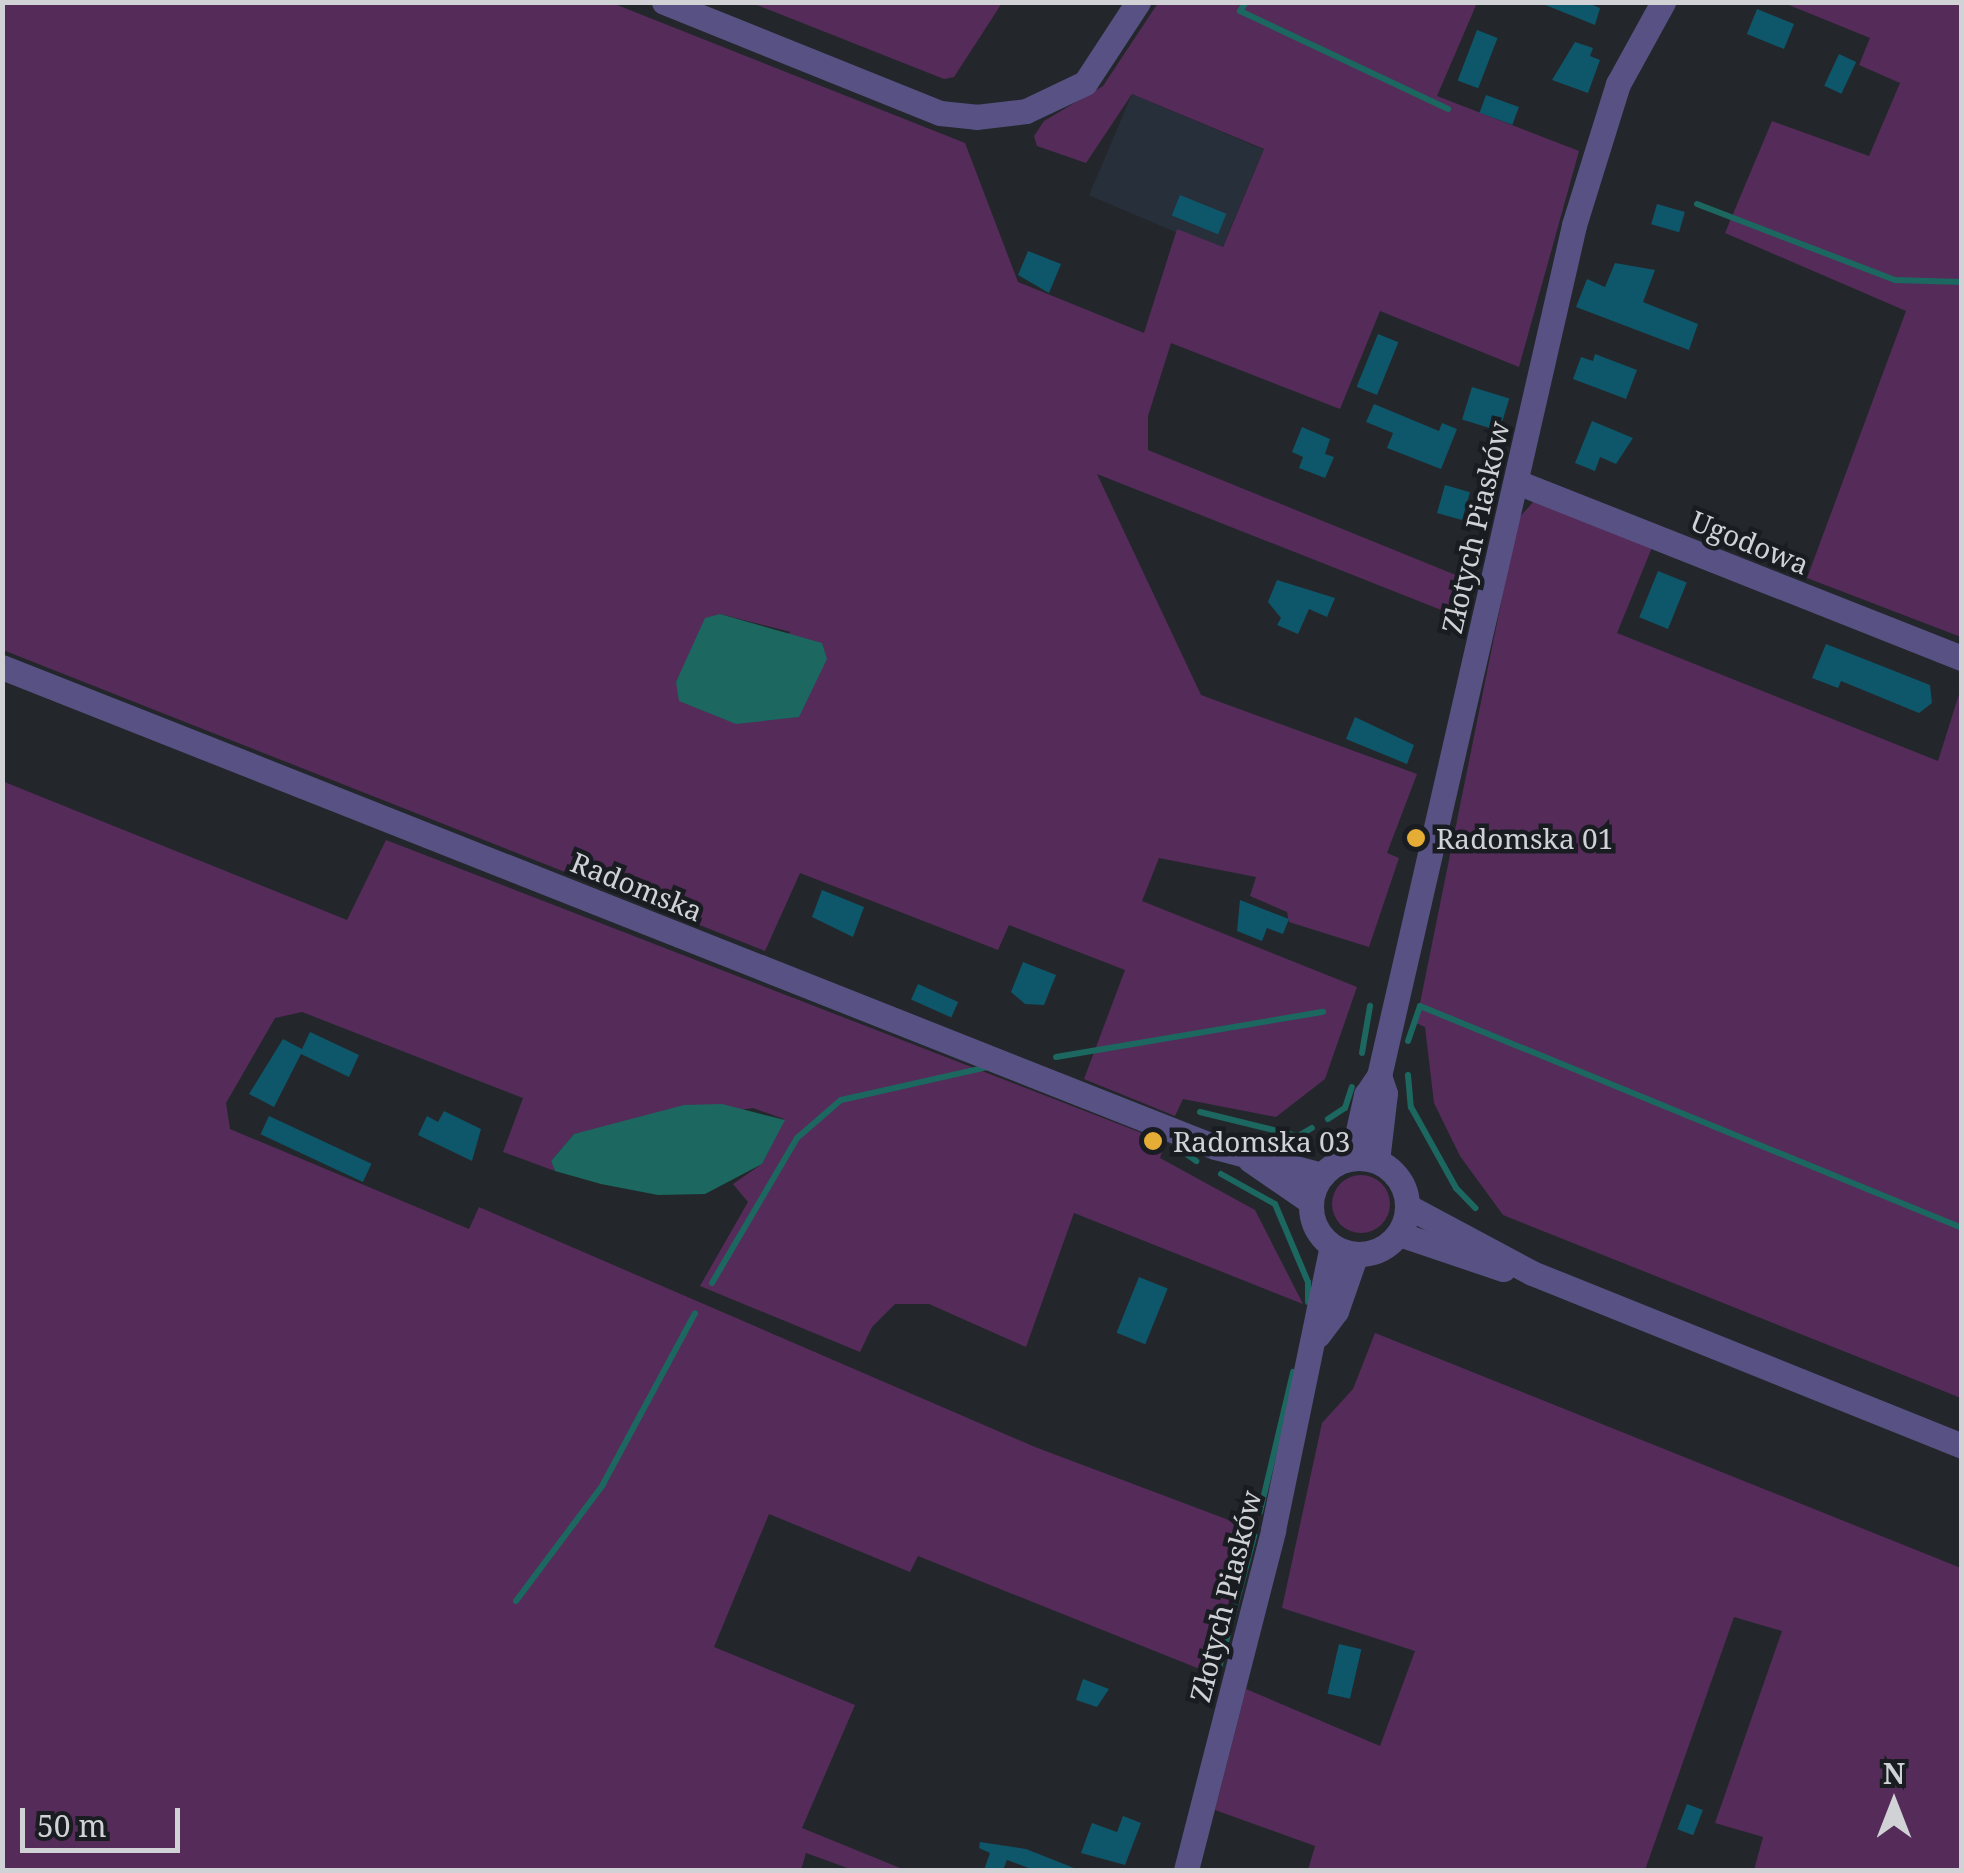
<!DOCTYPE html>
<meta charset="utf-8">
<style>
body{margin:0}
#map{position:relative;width:1964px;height:1873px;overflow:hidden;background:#23272c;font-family:"Noto Serif",serif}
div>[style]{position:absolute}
.built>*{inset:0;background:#272f3a;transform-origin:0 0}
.green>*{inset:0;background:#552b59}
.round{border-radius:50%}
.water>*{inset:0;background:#1c675f}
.stream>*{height:6px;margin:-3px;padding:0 3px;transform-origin:3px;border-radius:3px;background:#1c675f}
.building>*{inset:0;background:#0e5669;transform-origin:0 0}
.minor>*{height:25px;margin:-12.5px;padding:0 12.5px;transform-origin:12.5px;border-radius:12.5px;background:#585184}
.minor>.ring{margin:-12.5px;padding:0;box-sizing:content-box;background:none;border:25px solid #585184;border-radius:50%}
.dots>*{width:28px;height:28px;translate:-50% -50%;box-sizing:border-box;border:5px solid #191d22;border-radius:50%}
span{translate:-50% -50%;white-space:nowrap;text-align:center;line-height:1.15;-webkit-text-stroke:9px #191d22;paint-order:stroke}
.street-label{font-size:28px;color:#d0d2d6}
.poi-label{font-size:28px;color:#d0d2d6}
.left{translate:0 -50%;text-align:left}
.frame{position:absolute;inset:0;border:5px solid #d0d2d6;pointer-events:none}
.north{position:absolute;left:1844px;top:1753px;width:100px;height:100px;-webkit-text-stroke:8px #191d22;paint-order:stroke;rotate:0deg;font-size:28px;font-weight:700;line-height:40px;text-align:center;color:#d0d2d6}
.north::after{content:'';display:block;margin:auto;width:35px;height:45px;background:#d0d2d6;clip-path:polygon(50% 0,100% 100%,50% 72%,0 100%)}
.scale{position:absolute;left:20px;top:1808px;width:160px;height:45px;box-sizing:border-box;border:5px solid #d0d2d6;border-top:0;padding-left:12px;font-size:30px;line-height:35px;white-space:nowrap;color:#d0d2d6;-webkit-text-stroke:8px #191d22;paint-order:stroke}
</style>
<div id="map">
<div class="built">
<div style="left:1132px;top:94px;width:143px;height:110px;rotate:23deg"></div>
</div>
<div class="green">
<div style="clip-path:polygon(evenodd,2px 3px,612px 3px,965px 143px,1018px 282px,1144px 333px,1177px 229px,1223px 247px,1264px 149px,1132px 94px,1086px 163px,1037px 146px,1034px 136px,1044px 121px,1103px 86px,1158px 3px,1477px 3px,1437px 96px,1579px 151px,1519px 367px,1380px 311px,1340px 409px,1171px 343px,1148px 416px,1148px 450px,1468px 580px,1459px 617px,1097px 474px,1201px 695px,1417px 774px,1387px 853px,1399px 858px,1369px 947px,1289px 922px,1287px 912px,1250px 896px,1256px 877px,1159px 858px,1142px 901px,1357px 987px,1325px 1079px,1276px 1117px,1183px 1099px,1175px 1116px,1084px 1079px,1125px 970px,1009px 925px,998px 950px,800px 873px,765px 951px,3px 650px,2px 3px,720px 614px,791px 632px,676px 682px,702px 636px,720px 614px)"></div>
<div style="clip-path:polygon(752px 3px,1002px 2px,1002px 3px,954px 77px,944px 79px)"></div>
<div style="clip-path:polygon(1784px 3px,1961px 3px,1961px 637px,1807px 578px,1906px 311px,1725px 233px,1772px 121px,1869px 156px,1900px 83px,1859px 65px,1870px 38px)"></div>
<div style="clip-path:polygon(1535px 500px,1653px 545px,1617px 633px,1938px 761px,1961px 688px,1961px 1398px,1503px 1215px,1460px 1156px,1434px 1103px,1425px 1027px,1416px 1023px,1518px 519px)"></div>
<div style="clip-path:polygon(2px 781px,347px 920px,386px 840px,1165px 1142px,1160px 1158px,1255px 1210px,1303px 1304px,1074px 1213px,1026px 1347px,929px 1304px,895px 1304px,872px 1327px,860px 1352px,700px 1286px,748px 1202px,733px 1184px,762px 1164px,784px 1119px,753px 1108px,574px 1134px,551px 1161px,555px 1171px,503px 1152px,523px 1098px,302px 1012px,275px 1018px,226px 1103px,230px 1129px,469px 1229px,479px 1207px,1035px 1447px,1250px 1528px,1212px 1674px,918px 1556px,910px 1572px,769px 1514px,714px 1647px,855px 1705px,802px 1828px,905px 1870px,853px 1870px,806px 1853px,801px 1870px,3px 1870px)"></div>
<div class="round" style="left:1332px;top:1175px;width:58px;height:58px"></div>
<div style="clip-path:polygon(1375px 1333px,1961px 1568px,1961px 1870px,1754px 1870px,1763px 1837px,1715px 1823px,1782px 1631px,1734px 1617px,1645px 1870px,1308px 1870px,1315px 1846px,1215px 1810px,1246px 1689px,1380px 1746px,1415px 1651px,1282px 1608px,1322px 1423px,1353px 1389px)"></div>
</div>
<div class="water">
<div style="clip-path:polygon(720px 614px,822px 643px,827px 659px,799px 717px,736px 724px,679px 701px,676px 682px,705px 618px)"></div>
<div style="clip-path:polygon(722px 1104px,785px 1120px,762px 1164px,705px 1194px,658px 1195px,601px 1184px,555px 1171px,551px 1161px,574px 1134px,684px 1105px)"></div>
</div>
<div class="stream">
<div style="left:1246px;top:2px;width:11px;rotate:124deg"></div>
<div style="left:1240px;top:11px;width:230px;rotate:25.2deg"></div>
<div style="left:1697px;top:204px;width:212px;rotate:21deg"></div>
<div style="left:1895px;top:280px;width:67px;rotate:1.7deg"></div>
<div style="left:1408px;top:1041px;width:37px;rotate:-71deg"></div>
<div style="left:1420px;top:1006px;width:586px;rotate:22.27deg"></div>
<div style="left:1362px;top:1053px;width:48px;rotate:-80.3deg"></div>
<div style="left:1056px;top:1057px;width:271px;rotate:-9.6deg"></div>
<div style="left:1408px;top:1075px;width:32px;rotate:85deg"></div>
<div style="left:1411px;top:1107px;width:93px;rotate:60.9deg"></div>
<div style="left:1456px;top:1188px;width:28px;rotate:46deg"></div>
<div style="left:1200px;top:1112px;width:101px;rotate:13.8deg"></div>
<div style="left:1298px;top:1136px;width:16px;rotate:-30deg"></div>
<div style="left:1328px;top:1119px;width:20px;rotate:-33deg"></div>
<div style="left:1345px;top:1108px;width:22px;rotate:-72deg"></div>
<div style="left:1181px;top:1150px;width:19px;rotate:36deg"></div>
<div style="left:1221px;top:1174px;width:62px;rotate:29.1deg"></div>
<div style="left:1275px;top:1204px;width:85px;rotate:67.1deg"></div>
<div style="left:1308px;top:1282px;width:20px;rotate:90deg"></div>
<div style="left:712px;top:1283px;width:168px;rotate:-59.6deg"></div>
<div style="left:797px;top:1138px;width:58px;rotate:-40.8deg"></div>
<div style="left:841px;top:1100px;width:151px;rotate:-12.7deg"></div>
<div style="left:1260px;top:1512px;width:144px;rotate:-76.7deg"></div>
<div style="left:516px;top:1601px;width:144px;rotate:-53.2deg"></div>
<div style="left:602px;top:1486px;width:196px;rotate:-61.7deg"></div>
<div style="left:1219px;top:1668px;width:137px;rotate:-75.1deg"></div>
</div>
<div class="building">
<div style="clip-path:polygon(1538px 2px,1585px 2px,1600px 8px,1595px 25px)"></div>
<div style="left:1757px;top:9px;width:40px;height:27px;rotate:22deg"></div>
<div style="left:1477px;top:30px;width:22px;height:54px;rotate:21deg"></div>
<div style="clip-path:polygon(1575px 42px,1593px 48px,1590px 56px,1600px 60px,1588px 93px,1552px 80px)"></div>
<div style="left:1839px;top:54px;width:19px;height:35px;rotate:25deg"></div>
<div style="left:1486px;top:95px;width:35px;height:19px;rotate:20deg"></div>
<div style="left:1180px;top:195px;width:50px;height:22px;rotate:22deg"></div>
<div style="left:1657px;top:204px;width:29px;height:21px;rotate:16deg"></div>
<div style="clip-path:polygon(1028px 251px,1061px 264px,1049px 293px,1018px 275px)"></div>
<div style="clip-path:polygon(1615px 263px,1655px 270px,1643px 302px,1698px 324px,1689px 350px,1576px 307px,1587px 279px,1605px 287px)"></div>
<div style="left:1378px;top:334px;width:22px;height:57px;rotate:22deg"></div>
<div style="clip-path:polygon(1595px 354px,1637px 370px,1626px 399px,1573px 379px,1581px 357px,1593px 361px)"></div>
<div style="left:1472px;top:387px;width:39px;height:34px;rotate:17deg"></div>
<div style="clip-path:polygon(1374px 404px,1439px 431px,1442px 423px,1457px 429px,1441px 469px,1387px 448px,1393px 433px,1366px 422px)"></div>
<div style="clip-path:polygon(1592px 421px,1633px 438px,1616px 464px,1600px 457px,1595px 471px,1575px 463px)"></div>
<div style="clip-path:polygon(1302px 427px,1330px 439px,1325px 454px,1334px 457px,1325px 478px,1299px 468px,1303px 457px,1292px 452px)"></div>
<div style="left:1445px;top:485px;width:26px;height:29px;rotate:16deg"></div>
<div style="left:1658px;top:571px;width:31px;height:50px;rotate:22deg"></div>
<div style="clip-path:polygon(1277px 580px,1335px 598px,1327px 617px,1309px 609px,1298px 634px,1277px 625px,1281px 618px,1268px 602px)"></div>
<div style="clip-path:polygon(1826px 644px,1930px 685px,1932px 703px,1919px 713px,1841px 681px,1838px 688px,1812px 678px)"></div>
<div style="clip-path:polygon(1355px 717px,1414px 745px,1407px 764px,1346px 739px)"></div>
<div style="clip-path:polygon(822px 890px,864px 907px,853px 937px,812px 917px)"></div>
<div style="clip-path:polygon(1240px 900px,1289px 919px,1283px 934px,1267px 928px,1262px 941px,1237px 931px)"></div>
<div style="clip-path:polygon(1023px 962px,1056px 975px,1044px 1005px,1025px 1004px,1011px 992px)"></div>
<div style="left:918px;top:984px;width:44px;height:17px;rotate:24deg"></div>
<div style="clip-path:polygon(310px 1032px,359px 1055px,349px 1077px,301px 1054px,274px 1107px,249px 1094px,283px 1039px,302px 1049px)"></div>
<div style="clip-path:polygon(444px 1111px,481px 1129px,472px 1161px,418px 1135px,427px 1116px,438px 1122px)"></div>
<div style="left:269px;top:1116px;width:113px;height:20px;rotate:25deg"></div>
<div style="left:1139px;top:1277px;width:31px;height:60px;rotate:22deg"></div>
<div style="left:1339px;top:1644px;width:23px;height:51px;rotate:13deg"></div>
<div style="clip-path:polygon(1083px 1679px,1109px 1689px,1097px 1707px,1076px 1700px)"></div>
<div style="left:1687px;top:1804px;width:17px;height:27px;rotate:21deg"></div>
<div style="clip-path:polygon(1123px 1816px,1141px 1823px,1125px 1865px,1081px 1853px,1092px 1823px,1117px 1832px)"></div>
<div style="clip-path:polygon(980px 1842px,1026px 1849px,1079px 1870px,1034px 1870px,1007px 1860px,1003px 1870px,984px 1870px,990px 1853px,979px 1848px)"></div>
</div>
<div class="minor">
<div style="left:664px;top:2px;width:297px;rotate:21.9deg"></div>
<div style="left:940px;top:113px;width:36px;rotate:6deg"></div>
<div style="left:976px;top:117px;width:50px;rotate:-6.8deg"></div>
<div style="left:1026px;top:111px;width:65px;rotate:-25.4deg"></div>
<div style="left:1085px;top:83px;width:97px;rotate:-56.8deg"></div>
<div style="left:1517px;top:482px;width:479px;rotate:21.6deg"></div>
<div style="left:2px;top:667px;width:1305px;rotate:21.59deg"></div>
<div style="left:1215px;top:1147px;width:111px;rotate:14.7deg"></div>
<div class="ring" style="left:1311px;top:1158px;width:71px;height:71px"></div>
<div style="left:1352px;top:1158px;width:65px;rotate:-77.5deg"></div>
<div style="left:1366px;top:1095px;width:23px;rotate:-56deg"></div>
<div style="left:1379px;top:1076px;width:873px;rotate:-77.09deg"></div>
<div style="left:1574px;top:225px;width:148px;rotate:-72.7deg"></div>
<div style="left:1618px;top:84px;width:94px;rotate:-61.2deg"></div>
<div style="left:1250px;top:1160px;width:74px;rotate:34.5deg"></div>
<div style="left:1377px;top:1161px;width:68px;rotate:-83.3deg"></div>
<div style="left:1385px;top:1093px;width:18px;rotate:-109deg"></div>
<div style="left:1407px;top:1206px;width:142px;rotate:28.2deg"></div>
<div style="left:1532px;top:1273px;width:463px;rotate:21.9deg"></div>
<div style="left:1399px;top:1234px;width:110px;rotate:18.6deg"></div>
<div style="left:1318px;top:1335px;width:30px;rotate:-53deg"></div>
<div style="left:1336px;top:1311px;width:60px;rotate:-70.7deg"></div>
<div style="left:1186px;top:1870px;width:351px;rotate:-75.6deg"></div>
<div style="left:1273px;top:1530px;width:290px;rotate:-78.3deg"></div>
</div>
<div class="dots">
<div style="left:1416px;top:838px;background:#e5ad36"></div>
<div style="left:1153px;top:1141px;background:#e5ad36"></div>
</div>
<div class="street-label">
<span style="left:1475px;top:527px;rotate:-77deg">Złotych Piasków</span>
<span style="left:1750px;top:542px;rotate:22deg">Ugodowa</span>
<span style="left:637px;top:886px;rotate:22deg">Radomska</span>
<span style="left:1225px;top:1596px;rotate:-76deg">Złotych Piasków</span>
</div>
<div class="poi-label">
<span class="left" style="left:1436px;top:838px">Radomska 01</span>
<span class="left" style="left:1173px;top:1141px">Radomska 03</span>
</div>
<div class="frame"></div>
<div class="north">N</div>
<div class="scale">50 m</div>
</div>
